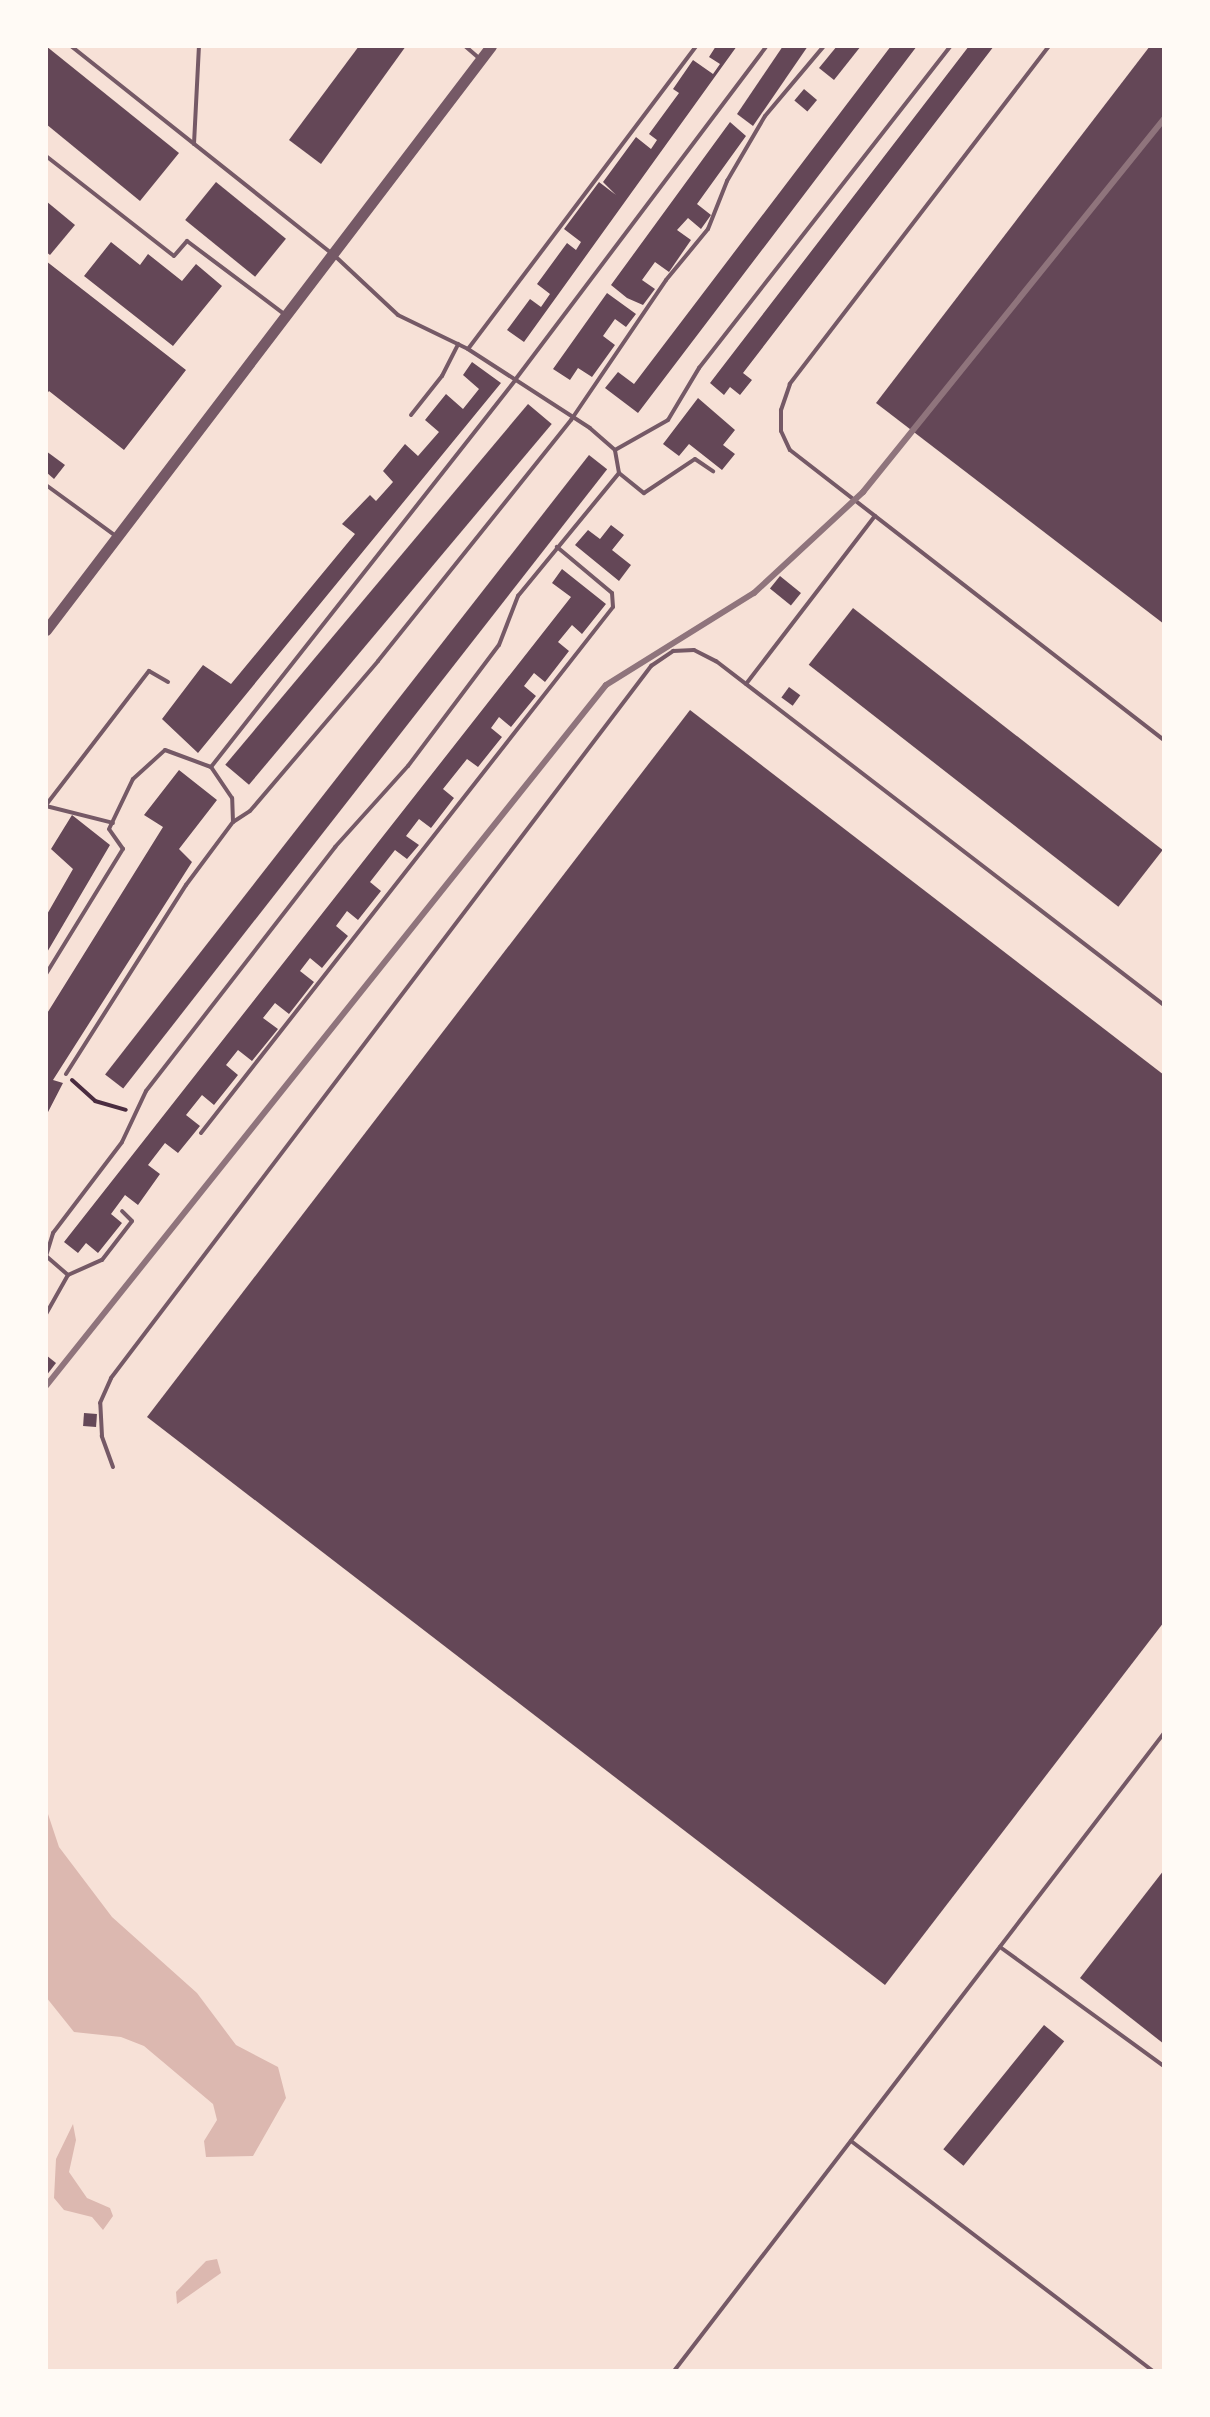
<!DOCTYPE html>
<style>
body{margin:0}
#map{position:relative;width:1210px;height:2417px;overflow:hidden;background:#f7e1d7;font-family:"Sofia Sans Condensed",sans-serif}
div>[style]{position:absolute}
.water>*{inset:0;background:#dcb8b0}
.building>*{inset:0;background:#644757;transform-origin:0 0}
.path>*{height:4px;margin:-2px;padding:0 2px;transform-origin:2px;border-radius:2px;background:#4a2c40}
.service>*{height:4px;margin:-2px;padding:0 2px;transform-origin:2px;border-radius:2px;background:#755966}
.tertiary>*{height:11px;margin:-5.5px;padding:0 5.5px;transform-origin:5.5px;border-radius:5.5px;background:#755966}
.rail>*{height:6px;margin:-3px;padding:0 3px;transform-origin:3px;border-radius:3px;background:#8f747c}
span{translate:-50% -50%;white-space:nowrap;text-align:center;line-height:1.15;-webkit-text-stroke:7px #fffaf5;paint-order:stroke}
.frame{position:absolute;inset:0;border:48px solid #fffaf5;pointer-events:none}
</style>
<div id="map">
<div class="water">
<div style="clip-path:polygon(46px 1808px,59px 1847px,112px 1917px,197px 1993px,236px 2045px,278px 2067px,286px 2098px,253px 2156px,206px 2157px,204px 2141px,217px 2120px,213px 2104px,144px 2046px,121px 2037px,74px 2032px,46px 1997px)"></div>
<div style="clip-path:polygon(73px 2124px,76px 2140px,69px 2172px,87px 2198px,110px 2208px,113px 2216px,103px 2230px,92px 2217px,64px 2210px,54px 2198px,56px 2159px)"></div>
<div style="clip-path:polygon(217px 2259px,221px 2273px,177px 2304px,176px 2292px,206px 2261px)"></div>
</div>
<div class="building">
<div style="clip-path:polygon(46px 46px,179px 153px,140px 201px,46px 124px)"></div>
<div style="clip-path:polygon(359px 46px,406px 46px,321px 164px,289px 140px)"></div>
<div style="clip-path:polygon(716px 46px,737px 46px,524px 342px,507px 330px,530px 299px,541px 307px,550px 294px,537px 284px,567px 243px,576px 250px,581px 242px,564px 229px,599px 182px,616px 195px,603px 182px,636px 137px,651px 149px,657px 140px,649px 134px,679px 93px,673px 89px,693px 60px,713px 74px,720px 64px,709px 57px)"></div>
<div style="clip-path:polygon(783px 46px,808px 46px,753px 126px,737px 114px)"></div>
<div style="clip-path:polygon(837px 46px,861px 46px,834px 80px,819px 68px)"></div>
<div style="clip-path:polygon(891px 46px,917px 46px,638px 413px,605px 388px,618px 372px,634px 384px)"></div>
<div style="clip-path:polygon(969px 46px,994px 46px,743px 373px,752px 380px,740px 395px,730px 387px,724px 395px,710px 383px)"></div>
<div style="clip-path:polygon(1150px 46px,1164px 46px,1164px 624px,876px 403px)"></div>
<div style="left:804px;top:89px;width:17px;height:15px;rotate:40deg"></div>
<div style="clip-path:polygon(730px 122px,746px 136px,697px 204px,711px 215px,701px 229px,688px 218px,677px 230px,691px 240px,669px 272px,655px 262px,642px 280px,655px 289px,643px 305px,627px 298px,611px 285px)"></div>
<div style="left:216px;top:182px;width:90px;height:49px;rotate:39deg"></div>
<div style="clip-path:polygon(46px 201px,75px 225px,50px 255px,46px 252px)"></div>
<div style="clip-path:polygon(111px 242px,140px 265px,148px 254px,182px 281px,196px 264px,222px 286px,173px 346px,84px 276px)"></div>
<div style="clip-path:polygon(46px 261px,186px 370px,124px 450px,49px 391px,46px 395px)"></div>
<div style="clip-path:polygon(607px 293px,636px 314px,626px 327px,615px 319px,603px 336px,615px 345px,592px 377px,578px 368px,570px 380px,553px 369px)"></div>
<div style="clip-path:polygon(472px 362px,501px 383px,198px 753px,162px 719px,203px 665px,231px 684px,355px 534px,342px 524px,370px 495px,376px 501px,393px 482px,383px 471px,405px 444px,418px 456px,439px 432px,425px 420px,446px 394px,463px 409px,479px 389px,463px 375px)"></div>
<div style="clip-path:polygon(698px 398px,735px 430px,723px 445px,735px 454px,722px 470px,689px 444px,679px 456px,663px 444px)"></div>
<div style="left:528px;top:404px;width:31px;height:471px;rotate:40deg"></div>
<div style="clip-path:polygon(46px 451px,65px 465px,54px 479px,46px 472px)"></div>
<div style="left:589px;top:455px;width:23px;height:786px;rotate:38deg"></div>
<div style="clip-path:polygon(611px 525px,624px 535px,612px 550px,631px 565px,619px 581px,575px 545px,588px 530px,600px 539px)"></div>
<div style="clip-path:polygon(562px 569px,606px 604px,582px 634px,572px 625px,558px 642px,569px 651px,545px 682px,534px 673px,524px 686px,536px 696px,511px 727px,499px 717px,491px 728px,502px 737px,478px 767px,467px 759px,443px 789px,454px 798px,431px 828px,419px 819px,406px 836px,419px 845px,407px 859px,395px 850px,370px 882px,381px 891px,358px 920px,347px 911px,336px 926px,348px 936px,322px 968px,310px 958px,300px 971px,314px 982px,289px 1014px,275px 1003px,263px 1018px,278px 1029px,252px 1061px,238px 1050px,226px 1065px,238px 1075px,214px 1105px,202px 1095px,186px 1115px,200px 1126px,178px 1153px,165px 1143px,148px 1165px,160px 1174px,138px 1205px,125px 1195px,111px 1214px,122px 1223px,98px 1253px,86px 1243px,78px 1253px,64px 1242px,571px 597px,552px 583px)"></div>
<div style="left:780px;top:576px;width:27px;height:16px;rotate:39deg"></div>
<div style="left:853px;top:608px;width:393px;height:72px;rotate:38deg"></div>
<div style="left:789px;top:687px;width:14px;height:13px;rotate:36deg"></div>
<div style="clip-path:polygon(690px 710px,1164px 1075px,1164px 1622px,885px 1985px,147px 1417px)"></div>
<div style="clip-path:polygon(179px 770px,217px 800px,179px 849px,192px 862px,53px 1080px,63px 1083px,46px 1116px,46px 1015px,163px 827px,144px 815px)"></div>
<div style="clip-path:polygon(72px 815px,110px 845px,46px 954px,46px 916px,73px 869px,51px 849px)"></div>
<div style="clip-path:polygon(46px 1355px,56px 1363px,46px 1376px)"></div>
<div style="left:84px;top:1413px;width:13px;height:13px;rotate:4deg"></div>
<div style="clip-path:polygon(1164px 1870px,1164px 2044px,1080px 1978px)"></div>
<div style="left:1044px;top:2025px;width:26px;height:160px;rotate:39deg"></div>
</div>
<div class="path">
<div style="left:72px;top:1080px;width:31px;rotate:42deg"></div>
<div style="left:95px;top:1101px;width:32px;rotate:16deg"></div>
</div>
<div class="service">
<div style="left:465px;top:46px;width:18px;rotate:41deg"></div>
<div style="left:1049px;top:46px;width:426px;rotate:127.5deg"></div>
<div style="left:790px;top:384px;width:28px;rotate:109deg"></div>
<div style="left:781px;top:410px;width:21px;rotate:90deg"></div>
<div style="left:781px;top:431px;width:21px;rotate:65deg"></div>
<div style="left:790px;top:450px;width:473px;rotate:37.8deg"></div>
<div style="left:194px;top:144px;width:98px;rotate:-87.1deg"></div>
<div style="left:46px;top:156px;width:162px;rotate:38deg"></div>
<div style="left:174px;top:256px;width:20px;rotate:-49deg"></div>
<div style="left:187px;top:241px;width:120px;rotate:36.9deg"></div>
<div style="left:468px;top:349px;width:379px;rotate:-53deg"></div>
<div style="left:411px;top:415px;width:50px;rotate:-51.5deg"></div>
<div style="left:442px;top:376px;width:36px;rotate:-63deg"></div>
<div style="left:615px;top:450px;width:61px;rotate:-29.5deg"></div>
<div style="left:668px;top:420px;width:61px;rotate:-59.2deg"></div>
<div style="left:699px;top:368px;width:409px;rotate:-52deg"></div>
<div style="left:619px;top:473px;width:32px;rotate:39deg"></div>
<div style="left:644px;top:493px;width:61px;rotate:-33.7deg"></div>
<div style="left:695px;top:459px;width:22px;rotate:34deg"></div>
<div style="left:46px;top:485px;width:87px;rotate:36.1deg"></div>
<div style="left:746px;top:684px;width:212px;rotate:-52.5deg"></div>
<div style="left:46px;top:805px;width:169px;rotate:-52.5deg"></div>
<div style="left:149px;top:671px;width:22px;rotate:30deg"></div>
<div style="left:46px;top:806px;width:69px;rotate:14.2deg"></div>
<div style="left:233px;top:822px;width:20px;rotate:-33deg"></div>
<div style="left:250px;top:811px;width:197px;rotate:-49.5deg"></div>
<div style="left:378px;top:661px;width:309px;rotate:-51.3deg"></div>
<div style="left:571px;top:420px;width:169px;rotate:-55.8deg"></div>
<div style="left:666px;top:280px;width:66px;rotate:-50.5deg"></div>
<div style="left:708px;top:229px;width:52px;rotate:-68.4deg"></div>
<div style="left:727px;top:181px;width:75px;rotate:-59.7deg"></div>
<div style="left:765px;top:116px;width:92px;rotate:-49.9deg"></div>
<div style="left:46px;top:974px;width:147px;rotate:-58.4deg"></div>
<div style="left:123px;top:849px;width:24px;rotate:-125deg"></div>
<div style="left:109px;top:829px;width:55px;rotate:-64.4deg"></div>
<div style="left:133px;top:779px;width:43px;rotate:-42.2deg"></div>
<div style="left:165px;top:750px;width:49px;rotate:20.3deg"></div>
<div style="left:211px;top:767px;width:492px;rotate:-51.8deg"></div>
<div style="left:515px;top:380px;width:418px;rotate:-53deg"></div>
<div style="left:66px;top:1074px;width:224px;rotate:-57.6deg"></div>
<div style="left:186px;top:885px;width:79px;rotate:-53.3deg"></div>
<div style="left:233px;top:822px;width:24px;rotate:-92deg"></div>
<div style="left:232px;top:798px;width:37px;rotate:-124deg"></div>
<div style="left:201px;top:1133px;width:668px;rotate:-51.93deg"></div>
<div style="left:613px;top:607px;width:14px;rotate:-94deg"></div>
<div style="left:612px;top:593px;width:72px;rotate:-140.1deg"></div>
<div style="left:68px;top:1275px;width:37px;rotate:-24deg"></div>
<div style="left:102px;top:1260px;width:49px;rotate:-52.4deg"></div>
<div style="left:132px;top:1221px;width:14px;rotate:-135deg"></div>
<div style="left:46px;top:1314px;width:45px;rotate:-60.6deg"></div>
<div style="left:68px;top:1275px;width:29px;rotate:-139deg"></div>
<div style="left:46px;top:1256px;width:24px;rotate:-73deg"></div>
<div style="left:53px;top:1233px;width:114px;rotate:-52.8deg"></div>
<div style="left:122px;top:1142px;width:56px;rotate:-64.8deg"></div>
<div style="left:146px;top:1091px;width:309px;rotate:-52.2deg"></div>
<div style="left:335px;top:847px;width:109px;rotate:-48deg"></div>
<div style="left:408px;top:766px;width:151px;rotate:-53.1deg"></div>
<div style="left:499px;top:645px;width:53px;rotate:-68.8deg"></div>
<div style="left:518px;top:596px;width:159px;rotate:-50.6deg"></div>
<div style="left:619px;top:473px;width:23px;rotate:-100deg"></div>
<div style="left:615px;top:450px;width:33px;rotate:-139deg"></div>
<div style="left:590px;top:428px;width:145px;rotate:-147.1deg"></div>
<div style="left:468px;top:349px;width:78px;rotate:-154.1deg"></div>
<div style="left:398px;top:315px;width:86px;rotate:-136.9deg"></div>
<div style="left:335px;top:256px;width:337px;rotate:-141.5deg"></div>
<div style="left:113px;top:1467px;width:33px;rotate:-110deg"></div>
<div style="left:102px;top:1436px;width:33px;rotate:-93deg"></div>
<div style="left:100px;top:1403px;width:27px;rotate:-66deg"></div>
<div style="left:111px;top:1378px;width:894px;rotate:-52.82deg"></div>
<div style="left:651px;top:666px;width:27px;rotate:-34deg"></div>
<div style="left:673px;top:651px;width:21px;rotate:-3deg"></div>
<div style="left:694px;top:650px;width:25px;rotate:27deg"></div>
<div style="left:716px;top:661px;width:565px;rotate:37.52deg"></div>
<div style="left:1000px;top:1947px;width:203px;rotate:36deg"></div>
<div style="left:851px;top:2141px;width:380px;rotate:37.3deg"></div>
<div style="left:674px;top:2371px;width:804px;rotate:-52.47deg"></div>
</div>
<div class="tertiary">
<div style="left:46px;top:630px;width:734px;rotate:-52.69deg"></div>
</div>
<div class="rail">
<div style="left:46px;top:1386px;width:897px;rotate:-51.38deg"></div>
<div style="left:606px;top:685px;width:174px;rotate:-31.9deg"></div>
<div style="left:754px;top:593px;width:149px;rotate:-42.8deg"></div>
<div style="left:863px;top:492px;width:479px;rotate:-51.1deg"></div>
</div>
<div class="frame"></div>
</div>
